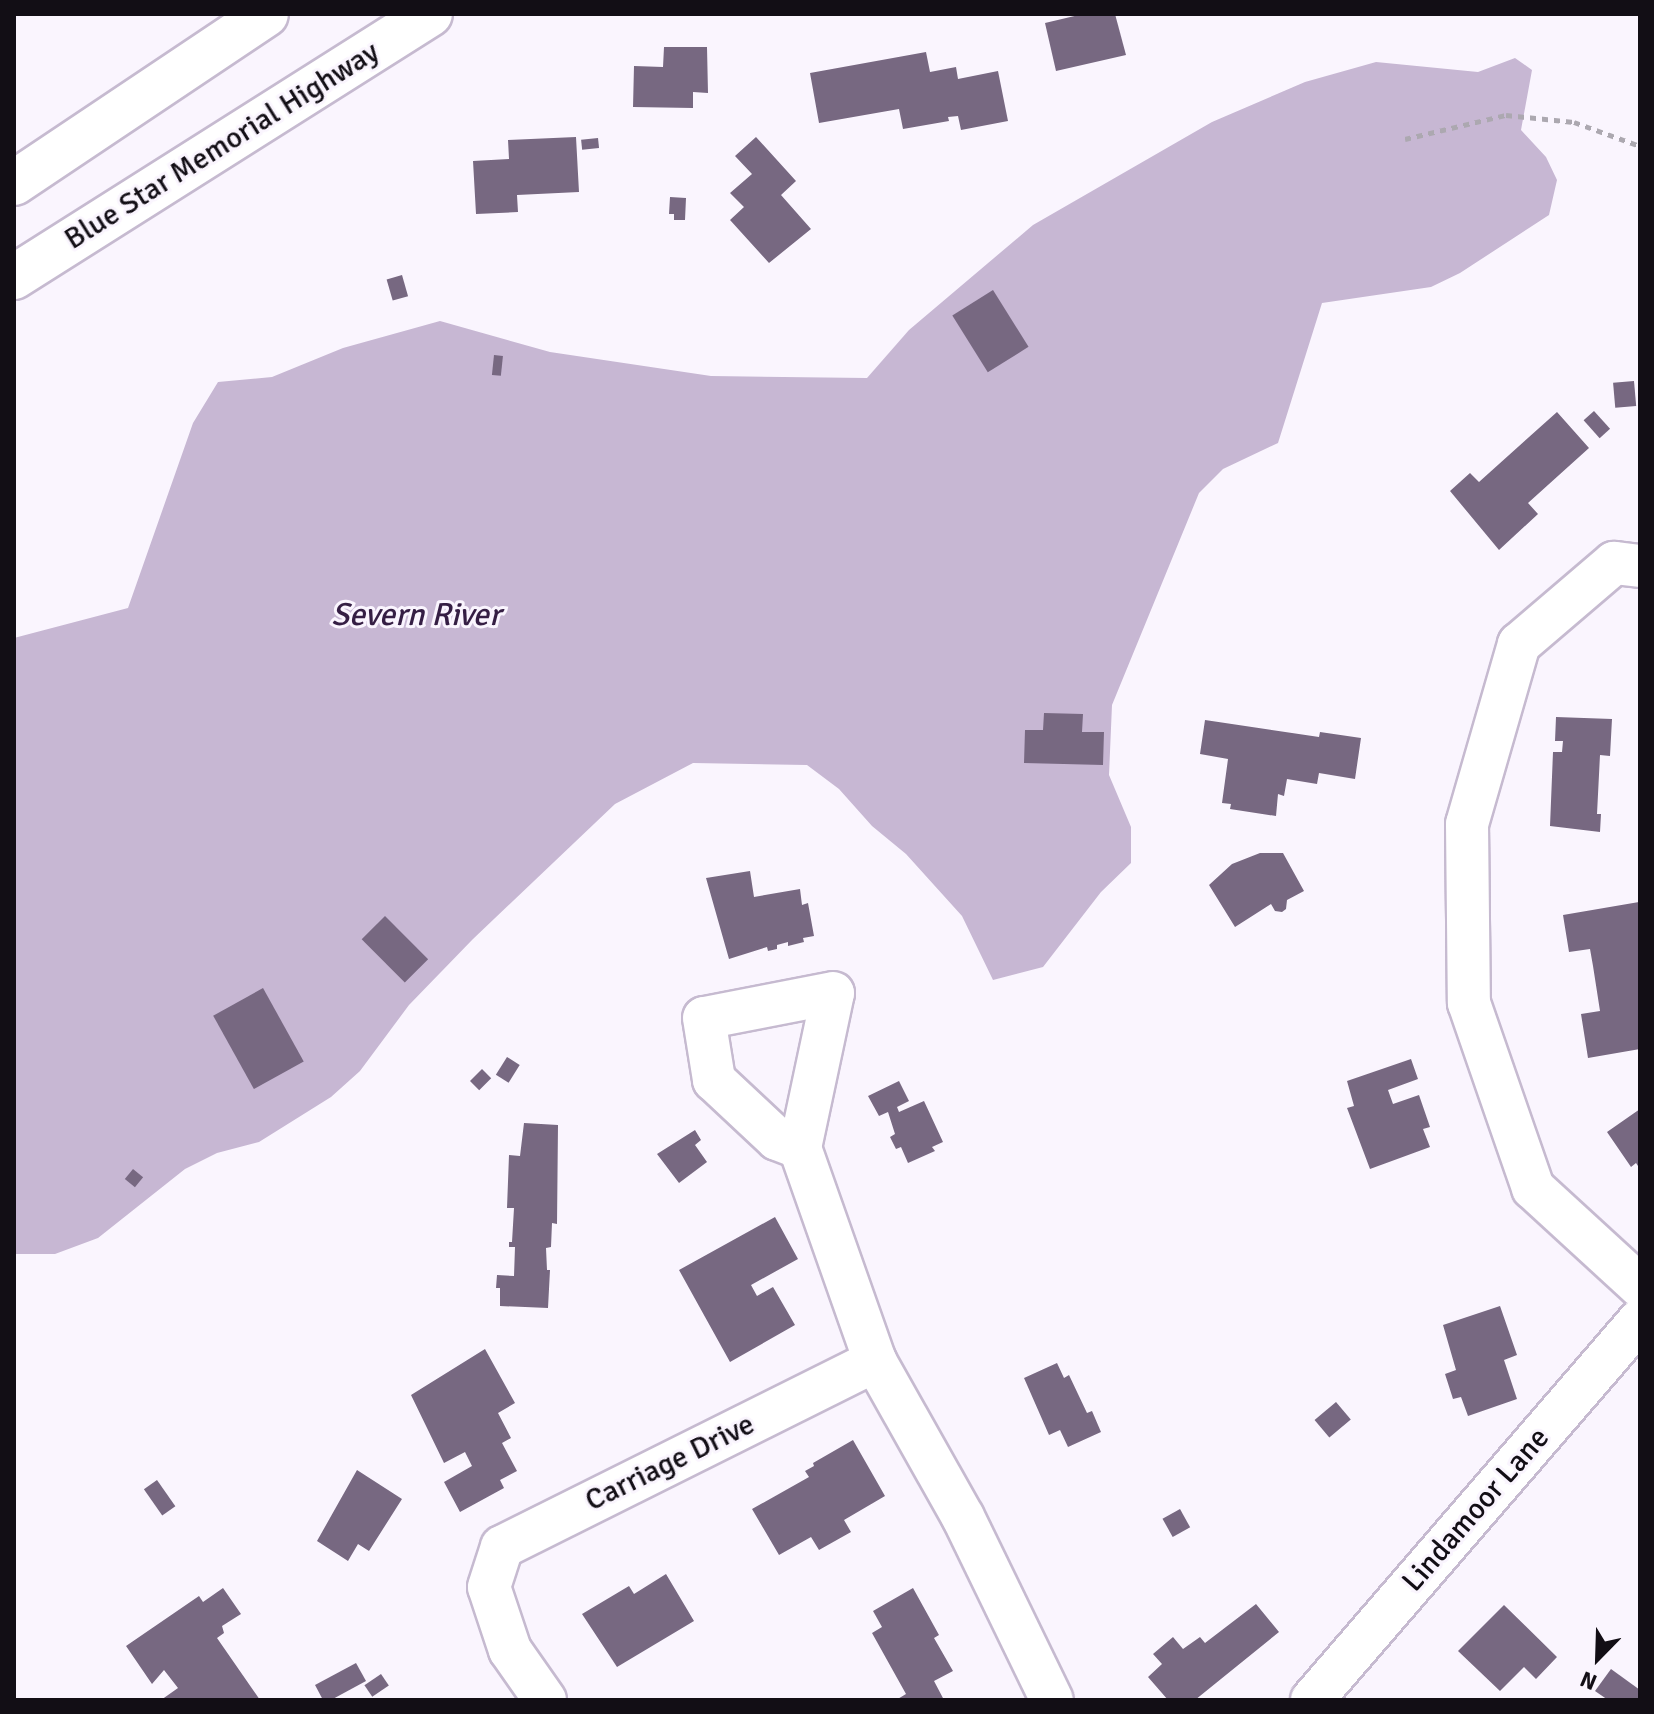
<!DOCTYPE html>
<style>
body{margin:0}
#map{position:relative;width:1654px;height:1714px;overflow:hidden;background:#faf5fe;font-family:Signika,sans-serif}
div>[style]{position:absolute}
.water>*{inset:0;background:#c7b7d3}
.building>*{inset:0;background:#776881;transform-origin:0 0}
.path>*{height:5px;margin-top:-2.5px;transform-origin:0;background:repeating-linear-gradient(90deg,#aca8b0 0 6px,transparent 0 12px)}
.roads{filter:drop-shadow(2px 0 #c6bad0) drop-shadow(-2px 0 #c6bad0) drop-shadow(0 2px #c6bad0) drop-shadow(0 -2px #c6bad0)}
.street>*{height:42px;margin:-21px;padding:0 21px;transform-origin:21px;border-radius:21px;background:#fff}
.highway>*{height:44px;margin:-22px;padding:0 22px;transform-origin:22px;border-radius:22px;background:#fff}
span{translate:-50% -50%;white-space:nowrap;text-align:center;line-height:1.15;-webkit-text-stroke:6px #faf5fe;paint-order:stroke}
.street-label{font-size:30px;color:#120e15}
.water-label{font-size:32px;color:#351e44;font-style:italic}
.frame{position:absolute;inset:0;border:16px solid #120e15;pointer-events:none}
.north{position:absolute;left:1558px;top:1618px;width:80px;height:80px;-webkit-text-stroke:6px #faf5fe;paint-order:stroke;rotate:203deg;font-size:22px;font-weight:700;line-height:32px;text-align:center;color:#120e15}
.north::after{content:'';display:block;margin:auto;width:28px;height:36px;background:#120e15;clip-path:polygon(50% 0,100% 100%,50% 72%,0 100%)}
</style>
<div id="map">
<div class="water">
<div style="clip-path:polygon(1515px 58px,1532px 70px,1521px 130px,1546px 157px,1557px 180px,1549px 215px,1460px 273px,1431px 287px,1322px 303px,1278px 443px,1223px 469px,1199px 493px,1112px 705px,1109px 775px,1131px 827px,1131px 863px,1101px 892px,1043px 967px,993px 980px,962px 916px,906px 854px,872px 826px,839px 789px,807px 765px,693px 763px,615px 804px,473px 939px,409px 1005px,360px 1071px,331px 1097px,259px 1142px,217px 1153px,185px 1169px,98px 1238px,55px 1254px,14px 1254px,14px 638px,128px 608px,193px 423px,218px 382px,272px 377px,343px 348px,440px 321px,550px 352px,711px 376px,867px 378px,909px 330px,1033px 225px,1212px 122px,1305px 82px,1376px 62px,1478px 72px)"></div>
</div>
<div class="building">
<div style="clip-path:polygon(1083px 14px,1115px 14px,1126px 55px,1056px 71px,1045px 23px)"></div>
<div style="clip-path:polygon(664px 47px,707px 47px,708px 93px,693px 92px,693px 108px,633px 107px,634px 66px,663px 67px)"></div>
<div style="clip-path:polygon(926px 52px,930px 72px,956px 67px,958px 79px,998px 71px,1008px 121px,961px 130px,958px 116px,948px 117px,949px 121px,903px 129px,899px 109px,819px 123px,810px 73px)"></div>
<div style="clip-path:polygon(576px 137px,579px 192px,517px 195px,518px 212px,476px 214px,473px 161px,509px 159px,508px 140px)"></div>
<div style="clip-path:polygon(756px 137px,796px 181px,781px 195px,811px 229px,769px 263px,730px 220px,744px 207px,730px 193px,752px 174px,735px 156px)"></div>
<div style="left:598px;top:138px;width:10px;height:17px;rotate:84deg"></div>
<div style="clip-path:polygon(670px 197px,686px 198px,685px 220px,674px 220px,674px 214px,669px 214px)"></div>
<div style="left:402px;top:275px;width:22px;height:16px;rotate:74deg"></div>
<div style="left:993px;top:290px;width:67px;height:48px;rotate:58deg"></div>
<div style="left:494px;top:355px;width:9px;height:20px;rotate:6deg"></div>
<div style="left:1634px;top:381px;width:25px;height:21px;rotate:85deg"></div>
<div style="left:1594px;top:411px;width:24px;height:14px;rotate:48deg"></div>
<div style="clip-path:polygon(1557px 412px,1589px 448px,1528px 503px,1538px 514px,1499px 550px,1450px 491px,1470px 473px,1479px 482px)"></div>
<div style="clip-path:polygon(1044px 713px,1083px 714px,1082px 732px,1104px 732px,1103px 765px,1024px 763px,1025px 730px,1043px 730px)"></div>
<div style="clip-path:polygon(1556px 717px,1612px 719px,1610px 756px,1600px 755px,1597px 814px,1601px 814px,1600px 832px,1550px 826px,1553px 752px,1562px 752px,1563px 741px,1555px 741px)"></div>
<div style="clip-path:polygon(1205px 720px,1319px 737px,1320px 732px,1361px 738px,1355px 779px,1319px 773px,1317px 784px,1287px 779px,1284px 796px,1278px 794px,1276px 816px,1230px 809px,1231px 804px,1222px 803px,1228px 759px,1200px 754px)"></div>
<div style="clip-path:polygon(1260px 853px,1283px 853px,1304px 891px,1287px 900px,1286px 909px,1282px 912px,1275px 911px,1271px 904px,1235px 927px,1209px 885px,1232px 864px)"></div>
<div style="clip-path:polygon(750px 871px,754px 897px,800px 889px,802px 905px,808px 903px,814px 936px,803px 938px,804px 942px,788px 946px,788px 942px,777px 945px,777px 949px,768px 951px,767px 947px,729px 959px,706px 878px)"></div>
<div style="clip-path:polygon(1639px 902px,1640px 1049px,1588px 1058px,1581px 1014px,1600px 1011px,1593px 966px,1590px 949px,1569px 952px,1563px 915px)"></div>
<div style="left:385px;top:916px;width:61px;height:33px;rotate:45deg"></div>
<div style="left:263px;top:988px;width:84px;height:57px;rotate:61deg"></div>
<div style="left:507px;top:1057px;width:15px;height:21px;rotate:32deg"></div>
<div style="clip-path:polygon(1411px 1059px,1418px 1079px,1388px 1090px,1393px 1104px,1419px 1095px,1430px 1127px,1423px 1129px,1430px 1147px,1370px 1169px,1347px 1108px,1354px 1106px,1347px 1081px)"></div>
<div style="left:482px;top:1069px;width:13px;height:17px;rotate:45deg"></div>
<div style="clip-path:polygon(899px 1081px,909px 1101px,897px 1107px,899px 1112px,924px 1101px,943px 1142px,932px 1147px,935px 1151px,908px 1163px,901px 1147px,896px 1149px,890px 1137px,895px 1134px,888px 1112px,879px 1116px,868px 1096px)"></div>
<div style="clip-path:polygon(1640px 1109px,1640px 1169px,1636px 1163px,1631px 1167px,1607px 1132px)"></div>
<div style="clip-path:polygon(524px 1123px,558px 1125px,557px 1224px,552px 1223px,551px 1247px,546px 1248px,547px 1270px,550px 1270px,548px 1308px,500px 1306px,500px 1288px,496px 1288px,497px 1275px,514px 1276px,515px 1247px,509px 1247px,509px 1242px,512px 1242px,514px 1208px,507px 1208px,509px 1155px,520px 1156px)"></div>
<div style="clip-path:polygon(695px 1130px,701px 1140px,695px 1145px,707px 1162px,679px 1183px,657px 1154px)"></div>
<div style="left:133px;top:1169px;width:13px;height:13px;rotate:39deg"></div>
<div style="clip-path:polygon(775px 1217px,798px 1259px,751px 1285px,757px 1296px,773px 1287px,795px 1325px,730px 1362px,679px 1270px)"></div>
<div style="clip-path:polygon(1500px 1306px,1517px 1355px,1504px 1360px,1517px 1399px,1468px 1416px,1461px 1397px,1453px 1399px,1445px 1374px,1456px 1370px,1443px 1325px)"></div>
<div style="clip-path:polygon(485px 1349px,515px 1403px,498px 1413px,511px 1438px,502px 1443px,517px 1471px,500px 1480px,504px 1488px,460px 1512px,444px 1482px,472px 1466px,465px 1452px,444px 1463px,411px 1395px)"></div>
<div style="clip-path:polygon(1057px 1363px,1064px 1378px,1069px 1375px,1087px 1413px,1092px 1411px,1101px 1432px,1068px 1447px,1060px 1430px,1049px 1435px,1024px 1378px)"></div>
<div style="left:1336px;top:1402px;width:23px;height:28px;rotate:50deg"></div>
<div style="clip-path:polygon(853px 1440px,885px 1496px,844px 1520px,851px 1532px,819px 1550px,811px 1537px,779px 1555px,752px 1509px,809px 1477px,805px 1471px,814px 1466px,813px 1463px)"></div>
<div style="clip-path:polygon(357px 1470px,402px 1499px,369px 1551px,358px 1544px,348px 1561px,317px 1541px)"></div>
<div style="left:157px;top:1480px;width:32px;height:16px;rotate:55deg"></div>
<div style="left:1180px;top:1509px;width:21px;height:20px;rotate:61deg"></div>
<div style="clip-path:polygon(666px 1574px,694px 1621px,617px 1667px,582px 1614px,629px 1586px,634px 1594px)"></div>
<div style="clip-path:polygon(223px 1588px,241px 1614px,222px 1626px,224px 1633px,217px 1638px,260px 1700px,161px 1700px,178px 1688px,164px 1670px,152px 1684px,126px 1646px,199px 1596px,203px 1602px)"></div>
<div style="clip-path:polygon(913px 1588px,939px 1635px,934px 1638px,953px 1671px,934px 1681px,944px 1700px,896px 1700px,906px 1694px,872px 1633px,882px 1627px,873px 1611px)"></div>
<div style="clip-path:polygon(1256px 1604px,1279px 1632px,1195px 1700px,1168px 1700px,1148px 1677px,1162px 1664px,1153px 1654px,1173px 1637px,1183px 1649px,1200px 1637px,1205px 1643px)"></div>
<div style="clip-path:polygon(1504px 1605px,1557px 1657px,1536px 1679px,1524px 1667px,1500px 1691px,1458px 1651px)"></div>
<div style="clip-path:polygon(356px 1663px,366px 1681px,331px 1700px,323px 1700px,315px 1685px)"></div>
<div style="clip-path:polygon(1611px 1669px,1640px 1690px,1640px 1700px,1608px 1700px,1595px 1691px)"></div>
<div style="left:381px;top:1674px;width:14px;height:20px;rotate:56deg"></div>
</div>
<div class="path">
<div style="left:1405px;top:139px;width:104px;rotate:-13.4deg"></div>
<div style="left:1506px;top:115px;width:68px;rotate:5.9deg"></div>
<div style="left:1574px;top:122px;width:70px;rotate:20deg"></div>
</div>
<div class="roads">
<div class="street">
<div style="left:1640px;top:566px;width:26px;rotate:-173deg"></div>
<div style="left:1614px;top:563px;width:125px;rotate:139.5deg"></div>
<div style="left:1519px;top:644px;width:187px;rotate:106.1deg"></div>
<div style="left:1467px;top:824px;width:179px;rotate:89.4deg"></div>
<div style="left:1469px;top:1003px;width:196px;rotate:70.9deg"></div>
<div style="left:1533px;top:1188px;width:145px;rotate:42.5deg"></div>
<div style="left:875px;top:1361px;width:179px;rotate:60.6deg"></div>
<div style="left:963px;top:1517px;width:203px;rotate:64.1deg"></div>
<div style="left:545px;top:1700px;width:61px;rotate:-125deg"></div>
<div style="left:510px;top:1650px;width:66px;rotate:-108.4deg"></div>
<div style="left:489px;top:1587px;width:42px;rotate:-72deg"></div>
<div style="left:502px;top:1547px;width:417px;rotate:-26.5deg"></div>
<div style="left:875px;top:1361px;width:226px;rotate:-109.4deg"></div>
<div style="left:800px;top:1148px;width:158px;rotate:-78deg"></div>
<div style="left:833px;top:993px;width:131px;rotate:169deg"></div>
<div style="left:704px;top:1018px;width:63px;rotate:80.8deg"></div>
<div style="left:714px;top:1080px;width:86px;rotate:43.1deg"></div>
<div style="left:777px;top:1139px;width:25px;rotate:21deg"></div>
<div style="left:1312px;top:1700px;width:502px;rotate:-49.2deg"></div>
</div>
<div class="highway">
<div style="left:14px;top:183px;width:303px;rotate:-33.8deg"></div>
<div style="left:14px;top:277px;width:492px;rotate:-32.3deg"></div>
</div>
</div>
<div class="street-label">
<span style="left:222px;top:146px;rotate:-32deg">Blue Star Memorial Highway</span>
<span style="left:670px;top:1463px;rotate:-26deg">Carriage Drive</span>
<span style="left:1476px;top:1510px;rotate:-49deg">Lindamoor Lane</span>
</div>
<div class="water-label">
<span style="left:416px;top:615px">Severn River</span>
</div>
<div class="frame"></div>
<div class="north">N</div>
</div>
